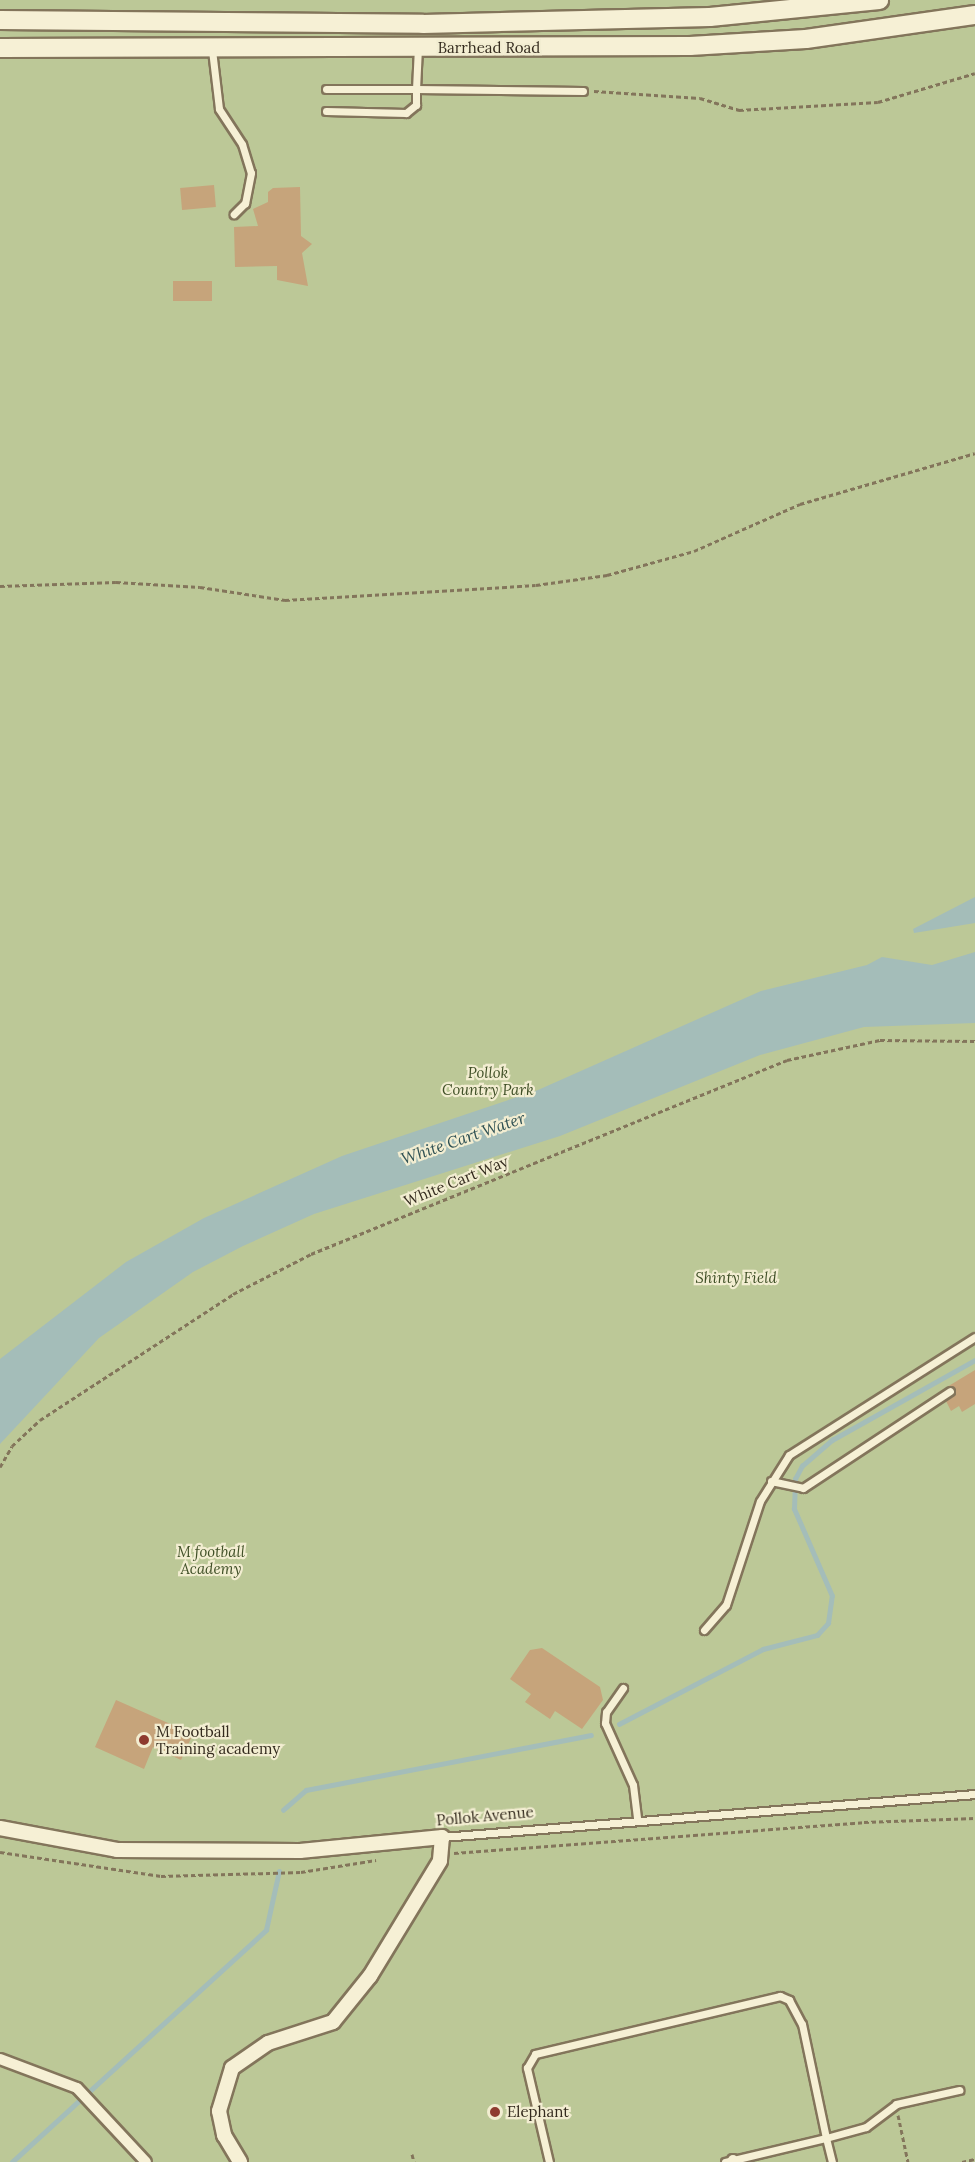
<!DOCTYPE html>
<style>
body{margin:0}
#map{position:relative;width:975px;height:2162px;overflow:hidden;background:#eae4c2;font-family:Lora,serif}
div>[style]{position:absolute}
.green>*{inset:0;background:#bcc897;transform-origin:0 0}
.water>*{inset:0;background:#a4bdb9}
.stream>*{height:4.5px;margin:-2.25px;padding:0 2.25px;transform-origin:2.25px;border-radius:2.25px;background:#a4bdb9}
.building>*{inset:0;background:#c6a47b;transform-origin:0 0}
.path>*{height:3px;margin-top:-1.5px;transform-origin:0;background:repeating-linear-gradient(90deg,#83755b 0 4.5px,transparent 0 7.5px)}
.roads{filter:drop-shadow(2px 0 #83755b) drop-shadow(-2px 0 #83755b) drop-shadow(0 2px #83755b) drop-shadow(0 -2px #83755b)}
.service>*{height:7px;margin:-3.5px;padding:0 3.5px;transform-origin:3.5px;border-radius:3.5px;background:#f6f0d5}
.pedestrian>*{height:10px;margin:-5px;padding:0 5px;transform-origin:5px;border-radius:5px;background:#f6f0d5}
.minor>*{height:14px;margin:-7px;padding:0 7px;transform-origin:7px;border-radius:7px;background:#f6f0d5}
.secondary>*{height:18px;margin:-9px;padding:0 9px;transform-origin:9px;border-radius:9px;background:#f6f0d5}
.dots>*{width:16px;height:16px;translate:-50% -50%;box-sizing:border-box;border:3px solid #f2edd1;border-radius:50%}
span{translate:-50% -50%;white-space:nowrap;text-align:center;line-height:1.15;-webkit-text-stroke:4.5px #f2edd1;paint-order:stroke}
.street-label{font-size:15px;color:#342b1e}
.park-label{font-size:15px;color:#3f4f26;font-style:italic}
.poi-label{font-size:15px;color:#342b1e}
.left{translate:0 -50%;text-align:left}
.water-label{font-size:16px;color:#2e5053;font-style:italic}
</style>
<div id="map">
<div class="green">
<div style="left:0;top:0;width:975px;height:2162px"></div>
</div>
<div class="water">
<div style="clip-path:polygon(975px 897px,975px 923px,914px 933px,913px 929px)"></div>
<div style="clip-path:polygon(975px 952px,975px 1023px,864px 1027px,760px 1055px,560px 1136px,314px 1214px,243px 1246px,193px 1272px,99px 1338px,0 1444px,0 1359px,126px 1262px,204px 1218px,342px 1156px,538px 1090px,761px 991px,867px 965px,882px 957px,932px 965px)"></div>
</div>
<div class="stream">
<div style="left:619px;top:1724px;width:162px;rotate:-27.5deg"></div>
<div style="left:763px;top:1649px;width:56px;rotate:-14.5deg"></div>
<div style="left:817px;top:1635px;width:16px;rotate:-47deg"></div>
<div style="left:828px;top:1623px;width:27px;rotate:-82deg"></div>
<div style="left:832px;top:1596px;width:95px;rotate:-113.6deg"></div>
<div style="left:794px;top:1509px;width:30px;rotate:-88deg"></div>
<div style="left:795px;top:1479px;width:15px;rotate:-62deg"></div>
<div style="left:802px;top:1466px;width:40px;rotate:-41deg"></div>
<div style="left:832px;top:1440px;width:164px;rotate:-29.2deg"></div>
<div style="left:283px;top:1810px;width:30px;rotate:-41deg"></div>
<div style="left:306px;top:1790px;width:290px;rotate:-10.9deg"></div>
<div style="left:12px;top:2162px;width:344px;rotate:-42.4deg"></div>
<div style="left:266px;top:1930px;width:60px;rotate:-77.6deg"></div>
</div>
<div class="building">
<div style="left:214px;top:185px;width:22px;height:34px;rotate:85deg"></div>
<div style="clip-path:polygon(300px 187px,301px 236px,312px 244px,302px 253px,308px 286px,277px 280px,277px 266px,235px 267px,234px 227px,258px 226px,253px 209px,268px 202px,268px 192px,273px 188px)"></div>
<div style="left:173px;top:281px;width:39px;height:20px"></div>
<div style="clip-path:polygon(975px 1370px,975px 1404px,962px 1412px,959px 1406px,951px 1411px,946px 1401px,953px 1397px,947px 1387px)"></div>
<div style="clip-path:polygon(542px 1648px,600px 1687px,603px 1700px,582px 1729px,555px 1711px,550px 1719px,525px 1702px,531px 1694px,510px 1679px,530px 1650px)"></div>
<div style="clip-path:polygon(116px 1700px,193px 1734px,181px 1760px,153px 1747px,144px 1769px,95px 1747px)"></div>
</div>
<div class="path">
<div style="left:594px;top:91px;width:106px;rotate:3.8deg"></div>
<div style="left:700px;top:98px;width:41px;rotate:17.1deg"></div>
<div style="left:739px;top:110px;width:139px;rotate:-3.3deg"></div>
<div style="left:878px;top:102px;width:101px;rotate:-16.6deg"></div>
<div style="left:0;top:586px;width:116px;rotate:-2deg"></div>
<div style="left:116px;top:582px;width:84px;rotate:3.4deg"></div>
<div style="left:200px;top:587px;width:86px;rotate:8.7deg"></div>
<div style="left:285px;top:600px;width:251px;rotate:-3.4deg"></div>
<div style="left:536px;top:585px;width:72px;rotate:-8deg"></div>
<div style="left:607px;top:575px;width:90px;rotate:-15.4deg"></div>
<div style="left:694px;top:551px;width:116px;rotate:-23.9deg"></div>
<div style="left:800px;top:504px;width:182px;rotate:-16.2deg"></div>
<div style="left:0;top:1467px;width:24px;rotate:-60deg"></div>
<div style="left:12px;top:1446px;width:38px;rotate:-43deg"></div>
<div style="left:40px;top:1420px;width:230px;rotate:-33.1deg"></div>
<div style="left:233px;top:1294px;width:88px;rotate:-27.1deg"></div>
<div style="left:311px;top:1254px;width:514px;rotate:-22.17deg"></div>
<div style="left:787px;top:1060px;width:95px;rotate:-12.1deg"></div>
<div style="left:880px;top:1040px;width:95px;rotate:0.6deg"></div>
<div style="left:0;top:1852px;width:163px;rotate:8.5deg"></div>
<div style="left:161px;top:1876px;width:140px;rotate:-1.6deg"></div>
<div style="left:301px;top:1872px;width:76px;rotate:-9.1deg"></div>
<div style="left:454px;top:1853px;width:411px;rotate:-4.3deg"></div>
<div style="left:864px;top:1822px;width:111px;rotate:-2.1deg"></div>
<div style="left:898px;top:2115px;width:48px;rotate:78deg"></div>
<div style="left:412px;top:2154px;width:8px;rotate:76deg"></div>
<div style="left:962px;top:2162px;width:13px;rotate:-13deg"></div>
</div>
<div class="roads">
<div class="service">
<div style="left:418px;top:47px;width:42px;rotate:92.7deg"></div>
<div style="left:416px;top:89px;width:167px;rotate:0.7deg"></div>
<div style="left:212px;top:50px;width:59px;rotate:83.2deg"></div>
<div style="left:219px;top:109px;width:42px;rotate:56.7deg"></div>
<div style="left:242px;top:144px;width:30px;rotate:73deg"></div>
<div style="left:251px;top:173px;width:31px;rotate:101deg"></div>
<div style="left:245px;top:203px;width:16px;rotate:135deg"></div>
<div style="left:326px;top:111px;width:80px;rotate:1.4deg"></div>
<div style="left:406px;top:113px;width:13px;rotate:-39deg"></div>
<div style="left:416px;top:105px;width:16px;rotate:-90deg"></div>
<div style="left:416px;top:89px;width:90px;rotate:180deg"></div>
<div style="left:771px;top:1481px;width:33px;rotate:12deg"></div>
<div style="left:803px;top:1488px;width:176px;rotate:-33.4deg"></div>
<div style="left:704px;top:1630px;width:33px;rotate:-49deg"></div>
<div style="left:726px;top:1605px;width:109px;rotate:-71.9deg"></div>
<div style="left:760px;top:1501px;width:54px;rotate:-57.8deg"></div>
<div style="left:789px;top:1455px;width:220px;rotate:-32.4deg"></div>
<div style="left:623px;top:1688px;width:29px;rotate:125deg"></div>
<div style="left:606px;top:1712px;width:11px;rotate:95deg"></div>
<div style="left:605px;top:1723px;width:68px;rotate:65.7deg"></div>
<div style="left:633px;top:1785px;width:35px;rotate:83deg"></div>
<div style="left:442px;top:1837px;width:535px;rotate:-4.61deg"></div>
<div style="left:549px;top:2162px;width:97px;rotate:-103.2deg"></div>
<div style="left:527px;top:2068px;width:16px;rotate:-60deg"></div>
<div style="left:535px;top:2054px;width:252px;rotate:-13.3deg"></div>
<div style="left:780px;top:1996px;width:10px;rotate:24deg"></div>
<div style="left:789px;top:2000px;width:27px;rotate:62deg"></div>
<div style="left:802px;top:2024px;width:116px;rotate:78.1deg"></div>
<div style="left:826px;top:2138px;width:41px;rotate:-15.4deg"></div>
<div style="left:866px;top:2127px;width:38px;rotate:-37deg"></div>
<div style="left:896px;top:2104px;width:65px;rotate:-12.5deg"></div>
<div style="left:725px;top:2162px;width:104px;rotate:-13.4deg"></div>
<div style="left:826px;top:2138px;width:25px;rotate:76deg"></div>
</div>
<div class="pedestrian">
<div style="left:0;top:2059px;width:82px;rotate:20.6deg"></div>
<div style="left:77px;top:2088px;width:101px;rotate:47deg"></div>
<div style="left:733px;top:2160px;width:2px;rotate:90deg"></div>
</div>
<div class="minor">
<div style="left:0;top:1828px;width:119px;rotate:10.6deg"></div>
<div style="left:117px;top:1850px;width:183px;rotate:0.3deg"></div>
<div style="left:300px;top:1851px;width:143px;rotate:-5.6deg"></div>
<div style="left:442px;top:1837px;width:24px;rotate:95deg"></div>
<div style="left:440px;top:1861px;width:135px;rotate:121.3deg"></div>
<div style="left:370px;top:1976px;width:59px;rotate:128.8deg"></div>
<div style="left:333px;top:2022px;width:68px;rotate:162.1deg"></div>
<div style="left:268px;top:2043px;width:44px;rotate:145.2deg"></div>
<div style="left:232px;top:2068px;width:45px;rotate:106.8deg"></div>
<div style="left:219px;top:2111px;width:25px;rotate:78deg"></div>
<div style="left:224px;top:2135px;width:31px;rotate:59deg"></div>
</div>
<div class="secondary">
<div style="left:0;top:20px;width:423px;rotate:0.5deg"></div>
<div style="left:423px;top:24px;width:287px;rotate:-1.4deg"></div>
<div style="left:710px;top:17px;width:170px;rotate:-5.7deg"></div>
<div style="left:0;top:48px;width:690px;rotate:-0.17deg"></div>
<div style="left:690px;top:46px;width:116px;rotate:-3.5deg"></div>
<div style="left:806px;top:39px;width:171px;rotate:-8.1deg"></div>
</div>
</div>
<div class="dots">
<div style="left:144px;top:1740px;background:#8e3b2f"></div>
<div style="left:495px;top:2112px;background:#8e3b2f"></div>
</div>
<div class="street-label">
<span style="left:489px;top:48px">Barrhead Road</span>
<span style="left:456px;top:1181px;rotate:-22deg">White Cart Way</span>
<span style="left:485px;top:1816px;rotate:-5deg">Pollok Avenue</span>
</div>
<div class="park-label">
<span style="left:488px;top:1081px">Pollok<br>Country Park</span>
<span style="left:736px;top:1278px">Shinty Field</span>
<span style="left:211px;top:1560px">M football<br>Academy</span>
</div>
<div class="poi-label">
<span class="left" style="left:156px;top:1740px">M Football<br>Training academy</span>
<span class="left" style="left:507px;top:2112px">Elephant</span>
</div>
<div class="water-label">
<span style="left:463px;top:1138px;rotate:-19deg">White Cart Water</span>
</div>
</div>
